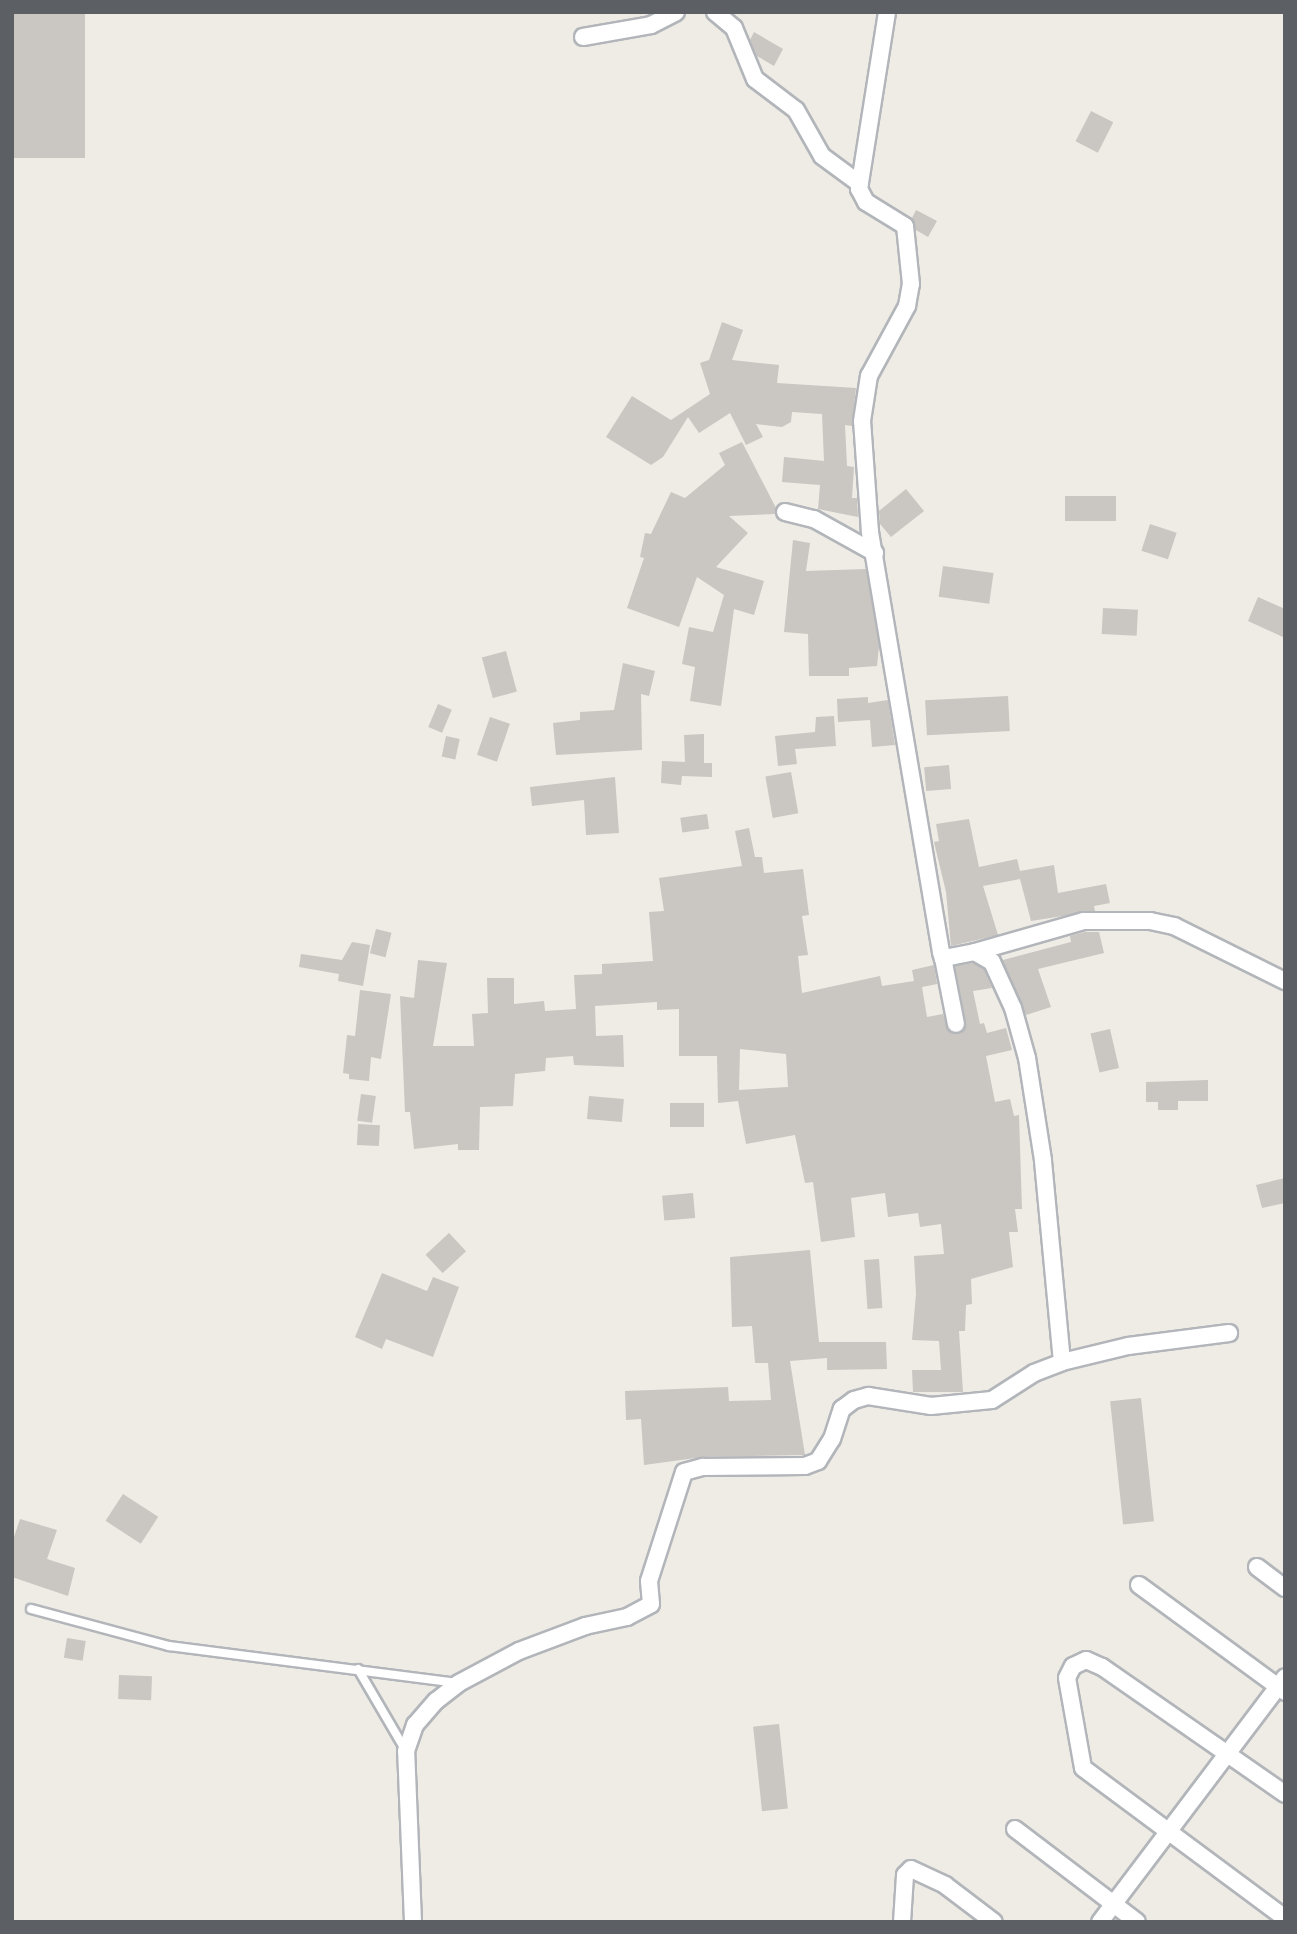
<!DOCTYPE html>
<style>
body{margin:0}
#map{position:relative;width:1297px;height:1934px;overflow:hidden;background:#eeece5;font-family:"Asap Condensed",sans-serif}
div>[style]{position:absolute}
.building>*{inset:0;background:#cac6c2;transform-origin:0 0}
.roads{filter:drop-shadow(2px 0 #b2b5b9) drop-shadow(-2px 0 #b2b5b9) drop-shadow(0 2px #b2b5b9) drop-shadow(0 -2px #b2b5b9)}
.lane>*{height:8px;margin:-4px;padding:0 4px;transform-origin:4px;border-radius:4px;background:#fff}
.street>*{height:16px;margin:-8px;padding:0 8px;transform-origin:8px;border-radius:8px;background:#fff}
span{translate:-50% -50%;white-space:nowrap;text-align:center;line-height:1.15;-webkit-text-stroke:6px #fff;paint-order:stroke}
.frame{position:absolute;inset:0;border:14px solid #5c6064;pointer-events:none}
</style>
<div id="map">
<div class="building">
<div style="left:12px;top:12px;width:73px;height:146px"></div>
<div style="clip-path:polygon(754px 32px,783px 49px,774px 66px,757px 56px,750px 40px)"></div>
<div style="left:1091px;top:111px;width:25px;height:34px;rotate:27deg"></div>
<div style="clip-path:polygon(916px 210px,937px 221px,928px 237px,916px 230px,912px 218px)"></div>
<div style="clip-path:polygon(722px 322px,743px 330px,732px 360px,779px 365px,777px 383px,856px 388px,852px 426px,845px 425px,847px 466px,854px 467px,852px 498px,857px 498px,858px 517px,818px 509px,820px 485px,782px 482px,784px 457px,824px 461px,822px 414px,792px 412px,791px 422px,782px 427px,756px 424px,763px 437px,746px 445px,730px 413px,699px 433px,688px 417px,663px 457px,651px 465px,606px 437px,632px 396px,671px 420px,710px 394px,700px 363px,709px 360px)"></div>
<div style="clip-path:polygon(742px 442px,776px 508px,775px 514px,729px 516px,748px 533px,716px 567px,764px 581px,754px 615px,734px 609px,721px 706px,690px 701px,695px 667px,682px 664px,689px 627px,713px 632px,724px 595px,697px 577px,679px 627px,627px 608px,644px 558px,640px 557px,645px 533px,651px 534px,671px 492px,685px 498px,725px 465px,719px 453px)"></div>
<div style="clip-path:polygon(906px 489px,924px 511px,891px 537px,880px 524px,879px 511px)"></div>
<div style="left:1065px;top:496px;width:51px;height:25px"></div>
<div style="left:1150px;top:524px;width:28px;height:28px;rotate:18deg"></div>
<div style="clip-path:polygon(793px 540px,810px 543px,806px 571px,866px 569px,879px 646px,877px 666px,849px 668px,849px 676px,809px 676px,808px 634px,784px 632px)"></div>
<div style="left:943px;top:566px;width:51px;height:31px;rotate:8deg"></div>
<div style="clip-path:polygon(1258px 597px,1285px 609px,1285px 638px,1248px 621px)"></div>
<div style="left:1103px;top:608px;width:35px;height:26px;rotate:3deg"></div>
<div style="left:506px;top:651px;width:42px;height:25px;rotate:75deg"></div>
<div style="clip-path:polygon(623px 663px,655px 671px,649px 696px,641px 694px,642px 750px,556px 755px,553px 723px,580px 720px,580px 712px,614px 710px)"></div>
<div style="left:1008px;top:696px;width:35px;height:83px;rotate:87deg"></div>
<div style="clip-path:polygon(868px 697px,868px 703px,888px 700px,895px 745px,872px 747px,870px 720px,838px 722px,837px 699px)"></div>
<div style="left:438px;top:704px;width:15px;height:25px;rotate:23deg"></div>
<div style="clip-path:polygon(834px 716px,836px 746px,795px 749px,797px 764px,778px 766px,775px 736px,815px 732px,816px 717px)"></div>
<div style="left:490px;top:717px;width:21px;height:40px;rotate:19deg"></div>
<div style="clip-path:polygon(704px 734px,704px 763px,712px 763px,712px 777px,682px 776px,681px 785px,661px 783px,662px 761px,685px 762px,684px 735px)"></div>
<div style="left:446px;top:736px;width:14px;height:21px;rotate:12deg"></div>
<div style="left:949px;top:765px;width:24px;height:25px;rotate:85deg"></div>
<div style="left:791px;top:772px;width:42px;height:26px;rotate:80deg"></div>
<div style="clip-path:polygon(615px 777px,619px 833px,586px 835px,584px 800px,532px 806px,530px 787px)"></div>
<div style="left:707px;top:814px;width:15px;height:27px;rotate:82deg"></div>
<div style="clip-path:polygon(969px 819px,979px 867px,1017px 859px,1020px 871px,1054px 865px,1058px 893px,1106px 884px,1110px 903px,1094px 906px,1095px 911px,1031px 921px,1020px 879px,983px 886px,998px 935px,951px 946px,946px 892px,934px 842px,939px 841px,936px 824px)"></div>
<div style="clip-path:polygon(evenodd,749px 828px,755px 857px,762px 857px,764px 873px,803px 869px,809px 915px,802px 916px,808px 955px,798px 956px,802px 993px,880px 976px,882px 986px,914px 981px,912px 970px,934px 965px,937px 984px,922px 987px,927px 1017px,943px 1014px,948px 1030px,957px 1034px,966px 1023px,955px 966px,973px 963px,984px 969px,992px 988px,973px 991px,980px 1024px,984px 1023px,987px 1033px,1006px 1028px,1012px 1050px,986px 1056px,995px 1102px,1010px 1099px,1014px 1116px,1019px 1115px,1022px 1209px,1015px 1209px,1018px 1232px,1009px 1232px,1013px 1267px,971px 1279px,972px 1304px,966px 1305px,965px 1331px,959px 1331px,963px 1392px,913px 1392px,912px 1370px,941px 1370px,939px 1341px,912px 1340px,916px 1294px,914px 1256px,944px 1254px,941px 1224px,920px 1227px,918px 1213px,888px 1217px,885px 1193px,851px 1198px,855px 1237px,821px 1242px,813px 1182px,805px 1183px,795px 1135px,746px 1144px,738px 1101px,718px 1103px,717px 1056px,679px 1056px,679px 1009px,657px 1010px,657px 1002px,595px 1006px,596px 1036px,623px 1035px,624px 1067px,574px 1065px,573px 1056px,546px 1058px,545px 1071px,515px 1074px,513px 1106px,480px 1107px,479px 1150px,458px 1150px,458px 1144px,414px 1149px,410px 1112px,405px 1112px,400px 996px,414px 998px,418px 960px,447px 963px,433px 1046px,474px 1046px,472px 1014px,488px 1013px,487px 978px,514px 978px,514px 1004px,544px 1001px,545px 1011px,576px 1009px,574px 975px,602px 974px,602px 964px,653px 961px,649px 912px,664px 911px,659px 878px,742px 866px,735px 831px,749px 828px,740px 1049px,786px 1054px,788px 1087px,739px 1090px,740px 1049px)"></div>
<div style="left:376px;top:929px;width:16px;height:25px;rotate:14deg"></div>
<div style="clip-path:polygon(1085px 932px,1099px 932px,1104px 953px,1038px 969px,1051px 1007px,1026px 1015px,1000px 956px,1003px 960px,1071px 942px,1070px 936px)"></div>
<div style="clip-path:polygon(352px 942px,370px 945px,363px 986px,338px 981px,339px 974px,299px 967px,301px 954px,342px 960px)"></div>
<div style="clip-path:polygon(360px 990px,391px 994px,381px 1059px,371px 1057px,369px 1081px,349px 1079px,349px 1074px,343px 1073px,347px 1035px,355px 1036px)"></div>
<div style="left:1110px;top:1029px;width:40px;height:20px;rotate:77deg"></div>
<div style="clip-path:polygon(1208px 1080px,1208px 1101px,1178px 1101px,1178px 1110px,1158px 1110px,1158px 1102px,1146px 1102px,1146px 1082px)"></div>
<div style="left:361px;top:1094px;width:15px;height:27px;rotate:8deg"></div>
<div style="left:589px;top:1096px;width:35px;height:23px;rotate:5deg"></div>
<div style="left:670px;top:1103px;width:34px;height:24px"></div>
<div style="left:358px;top:1124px;width:22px;height:21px;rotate:3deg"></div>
<div style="clip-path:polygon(1285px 1178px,1285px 1203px,1262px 1208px,1256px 1185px)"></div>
<div style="left:693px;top:1193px;width:25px;height:31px;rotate:85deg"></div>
<div style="left:449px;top:1233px;width:25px;height:32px;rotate:47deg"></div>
<div style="clip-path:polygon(810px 1250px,819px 1342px,886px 1342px,887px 1369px,827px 1370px,827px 1358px,790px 1361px,805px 1455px,703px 1457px,644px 1465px,641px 1419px,626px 1420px,625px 1391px,728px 1387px,729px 1401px,771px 1400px,768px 1363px,755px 1363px,752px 1326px,732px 1327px,730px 1257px)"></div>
<div style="left:879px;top:1259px;width:49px;height:15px;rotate:86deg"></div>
<div style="clip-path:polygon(382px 1273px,427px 1291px,433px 1277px,459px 1287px,433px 1357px,386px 1339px,382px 1349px,355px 1337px)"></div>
<div style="left:1141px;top:1398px;width:124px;height:31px;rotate:84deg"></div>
<div style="left:123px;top:1494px;width:42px;height:32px;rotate:33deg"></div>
<div style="clip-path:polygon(20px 1519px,57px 1530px,47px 1559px,75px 1568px,68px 1596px,12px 1577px,12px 1543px)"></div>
<div style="left:67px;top:1638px;width:19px;height:20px;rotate:9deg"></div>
<div style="left:119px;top:1675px;width:33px;height:24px;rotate:2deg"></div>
<div style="left:779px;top:1724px;width:85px;height:26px;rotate:84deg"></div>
</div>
<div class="roads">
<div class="lane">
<div style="left:31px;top:1609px;width:143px;rotate:15deg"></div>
<div style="left:169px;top:1646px;width:291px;rotate:7.3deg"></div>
<div style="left:358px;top:1669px;width:95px;rotate:59.7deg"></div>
</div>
<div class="street">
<div style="left:715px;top:12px;width:25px;rotate:40deg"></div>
<div style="left:734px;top:28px;width:55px;rotate:67.6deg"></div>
<div style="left:755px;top:79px;width:51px;rotate:37.1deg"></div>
<div style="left:796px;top:110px;width:53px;rotate:60.5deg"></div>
<div style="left:822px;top:156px;width:47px;rotate:36.4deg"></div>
<div style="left:583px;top:37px;width:69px;rotate:-10deg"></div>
<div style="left:651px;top:25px;width:28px;rotate:-27deg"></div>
<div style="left:785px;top:512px;width:30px;rotate:14deg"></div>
<div style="left:814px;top:519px;width:70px;rotate:29.1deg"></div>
<div style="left:975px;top:952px;width:113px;rotate:-15.9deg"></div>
<div style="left:1084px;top:921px;width:66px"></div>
<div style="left:1150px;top:921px;width:25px;rotate:12deg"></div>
<div style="left:1174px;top:926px;width:124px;rotate:26.4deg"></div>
<div style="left:943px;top:958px;width:67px;rotate:78.9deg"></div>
<div style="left:1062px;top:1362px;width:68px;rotate:-13.6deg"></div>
<div style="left:1128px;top:1346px;width:102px;rotate:-7.3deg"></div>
<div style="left:1257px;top:1567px;width:35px;rotate:37deg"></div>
<div style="left:1139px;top:1585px;width:181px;rotate:36.2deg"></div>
<div style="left:1285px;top:1794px;width:223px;rotate:-145.2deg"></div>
<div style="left:1102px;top:1667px;width:17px;rotate:-156deg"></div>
<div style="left:1086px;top:1660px;width:14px;rotate:155deg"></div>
<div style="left:1073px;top:1666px;width:13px;rotate:117deg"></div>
<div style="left:1067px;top:1678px;width:91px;rotate:79.9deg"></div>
<div style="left:1083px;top:1768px;width:252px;rotate:36.6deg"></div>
<div style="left:1015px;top:1829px;width:153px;rotate:37.3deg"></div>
<div style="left:413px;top:1922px;width:171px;rotate:-92.3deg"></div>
<div style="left:406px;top:1751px;width:28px;rotate:-71deg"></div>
<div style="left:415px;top:1725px;width:32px;rotate:-49deg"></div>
<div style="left:436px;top:1701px;width:29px;rotate:-38deg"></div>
<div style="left:459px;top:1683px;width:68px;rotate:-28.1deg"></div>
<div style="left:519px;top:1651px;width:71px;rotate:-20.7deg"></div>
<div style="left:585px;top:1626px;width:43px;rotate:-12.1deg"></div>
<div style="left:627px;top:1617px;width:27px;rotate:-28deg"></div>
<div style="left:651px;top:1604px;width:23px;rotate:-95deg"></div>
<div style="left:649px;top:1581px;width:114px;rotate:-72.2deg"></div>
<div style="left:684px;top:1472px;width:20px;rotate:-15deg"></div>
<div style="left:703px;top:1467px;width:102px;rotate:-0.6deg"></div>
<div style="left:805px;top:1466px;width:14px;rotate:-21deg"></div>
<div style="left:818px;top:1461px;width:26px;rotate:-58deg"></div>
<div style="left:832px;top:1439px;width:32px;rotate:-72deg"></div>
<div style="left:842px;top:1409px;width:15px;rotate:-37deg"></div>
<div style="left:854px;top:1400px;width:15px;rotate:-16deg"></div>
<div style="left:868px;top:1396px;width:64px;rotate:9deg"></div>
<div style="left:931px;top:1406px;width:61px;rotate:-5.6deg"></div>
<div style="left:992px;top:1400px;width:50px;rotate:-32.7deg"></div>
<div style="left:1034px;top:1373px;width:30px;rotate:-21deg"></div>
<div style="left:1062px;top:1362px;width:203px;rotate:-95.4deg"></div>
<div style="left:1043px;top:1160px;width:103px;rotate:-98.9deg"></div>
<div style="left:1027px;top:1058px;width:52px;rotate:-105.6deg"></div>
<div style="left:1013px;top:1008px;width:51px;rotate:-114.5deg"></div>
<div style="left:992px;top:962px;width:20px;rotate:-150deg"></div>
<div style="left:975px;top:952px;width:33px;rotate:169deg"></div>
<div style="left:943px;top:958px;width:6px;rotate:-108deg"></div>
<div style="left:941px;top:952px;width:426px;rotate:-99.6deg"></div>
<div style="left:870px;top:532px;width:111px;rotate:-94.1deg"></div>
<div style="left:862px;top:421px;width:46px;rotate:-81.2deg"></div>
<div style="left:869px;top:376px;width:80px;rotate:-61.5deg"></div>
<div style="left:907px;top:306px;width:22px;rotate:-80deg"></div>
<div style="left:911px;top:284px;width:58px;rotate:-95.9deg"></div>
<div style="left:905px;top:226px;width:46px;rotate:-148.4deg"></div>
<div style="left:866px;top:202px;width:15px;rotate:-118deg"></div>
<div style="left:859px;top:189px;width:179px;rotate:-81deg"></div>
<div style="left:902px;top:1922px;width:47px;rotate:-86.3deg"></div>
<div style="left:905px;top:1875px;width:8px;rotate:-45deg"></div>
<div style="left:911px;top:1869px;width:38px;rotate:25deg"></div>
<div style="left:945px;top:1885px;width:61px;rotate:37.1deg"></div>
<div style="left:1100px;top:1922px;width:307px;rotate:-52.9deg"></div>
</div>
</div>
<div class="frame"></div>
</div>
